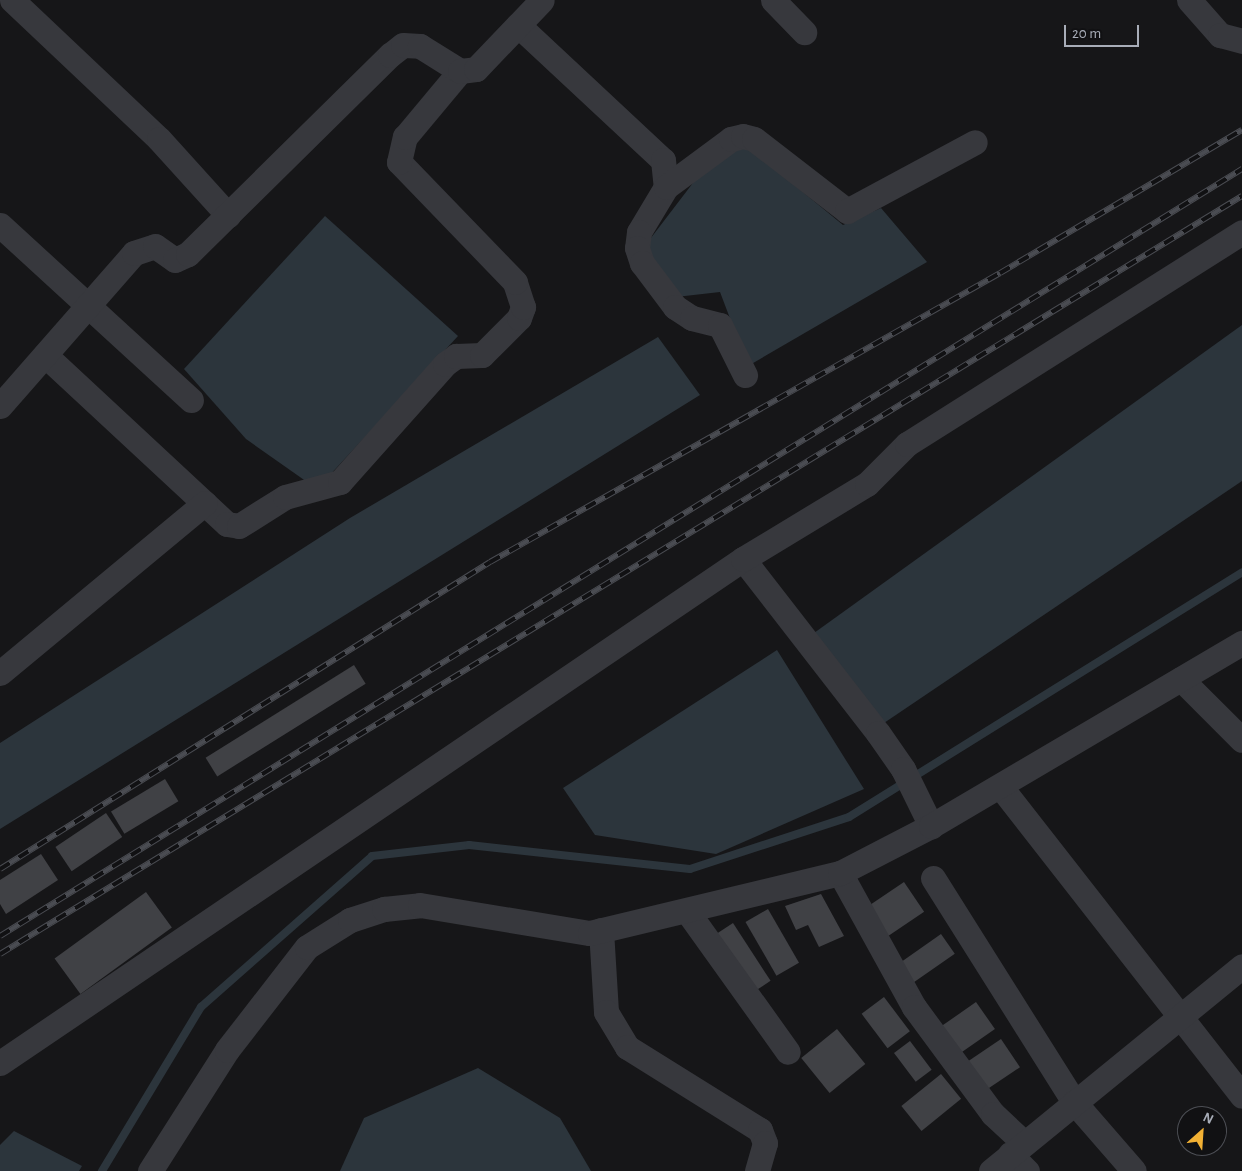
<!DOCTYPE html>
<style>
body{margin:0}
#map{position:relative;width:1242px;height:1171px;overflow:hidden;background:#161618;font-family:"Alegreya Sans",sans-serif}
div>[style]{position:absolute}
.water>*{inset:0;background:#2c353c}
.stream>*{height:8px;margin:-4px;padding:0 4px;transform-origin:4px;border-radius:4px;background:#2c353c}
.building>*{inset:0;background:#404145;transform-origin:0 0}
.minor>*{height:25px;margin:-12.5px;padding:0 12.5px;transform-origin:12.5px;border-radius:12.5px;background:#37383d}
.rail>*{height:5.5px;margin-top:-2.75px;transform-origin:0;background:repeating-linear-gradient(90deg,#111113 0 11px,#4a4c52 0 22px);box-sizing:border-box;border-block:1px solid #4a4c52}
span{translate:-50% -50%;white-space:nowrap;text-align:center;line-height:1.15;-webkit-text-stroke:5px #111113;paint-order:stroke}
.north{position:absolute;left:1177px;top:1106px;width:50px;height:50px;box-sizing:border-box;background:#111113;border:1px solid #4d4f55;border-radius:50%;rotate:26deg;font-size:14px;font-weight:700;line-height:20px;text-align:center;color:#a8adb8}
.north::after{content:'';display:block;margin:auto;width:18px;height:22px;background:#f2b134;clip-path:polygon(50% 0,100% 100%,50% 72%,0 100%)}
.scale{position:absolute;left:1064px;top:25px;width:75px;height:22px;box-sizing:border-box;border:2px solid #a8adb8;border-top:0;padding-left:6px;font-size:15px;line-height:18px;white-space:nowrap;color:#a8adb8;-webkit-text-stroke:4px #111113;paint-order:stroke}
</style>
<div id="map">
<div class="water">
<div style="clip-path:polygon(742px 142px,843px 225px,881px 208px,927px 262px,748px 366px,720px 292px,676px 297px,644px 247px,699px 175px)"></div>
<div style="clip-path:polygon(325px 216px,458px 336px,317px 489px,246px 439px,184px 369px)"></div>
<div style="clip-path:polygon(1242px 325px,1242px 481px,884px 723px,814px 633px)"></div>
<div style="clip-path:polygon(658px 337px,700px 395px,0 829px,0 743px,350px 518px)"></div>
<div style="clip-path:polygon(777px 650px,864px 789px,716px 854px,595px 835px,563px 788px)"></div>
<div style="clip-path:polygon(478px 1068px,560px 1118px,591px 1171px,340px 1171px,364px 1118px)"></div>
<div style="clip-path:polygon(14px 1131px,82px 1166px,79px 1171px,0 1171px,0 1145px)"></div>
</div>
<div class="stream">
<div style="left:102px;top:1171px;width:192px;rotate:-58.9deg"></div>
<div style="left:201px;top:1007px;width:228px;rotate:-41.4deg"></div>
<div style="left:372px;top:856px;width:98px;rotate:-6.5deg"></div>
<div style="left:469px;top:845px;width:222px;rotate:6.2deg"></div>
<div style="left:690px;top:869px;width:167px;rotate:-18.1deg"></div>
<div style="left:849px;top:817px;width:463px;rotate:-31.9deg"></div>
</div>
<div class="building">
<div style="left:354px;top:665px;width:22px;height:175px;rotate:58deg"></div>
<div style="left:165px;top:779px;width:26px;height:63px;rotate:59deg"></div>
<div style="left:106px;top:813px;width:29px;height:61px;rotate:56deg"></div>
<div style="clip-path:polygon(41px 854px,58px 880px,6px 914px,0 904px,0 880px)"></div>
<div style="left:904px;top:882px;width:36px;height:46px;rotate:56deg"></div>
<div style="left:146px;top:892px;width:44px;height:113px;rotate:54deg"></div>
<div style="clip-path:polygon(821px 894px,844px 936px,819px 947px,808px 925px,796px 930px,785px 906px)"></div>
<div style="left:768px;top:909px;width:62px;height:26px;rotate:60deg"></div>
<div style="left:733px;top:923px;width:69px;height:20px;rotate:57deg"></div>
<div style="left:941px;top:934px;width:24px;height:53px;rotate:55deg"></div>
<div style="left:884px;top:997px;width:43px;height:28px;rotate:53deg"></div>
<div style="left:976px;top:1002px;width:33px;height:42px;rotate:55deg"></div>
<div style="left:837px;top:1029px;width:45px;height:46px;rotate:51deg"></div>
<div style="left:1001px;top:1039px;width:34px;height:41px;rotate:56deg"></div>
<div style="left:910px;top:1041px;width:36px;height:20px;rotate:53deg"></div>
<div style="left:941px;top:1074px;width:32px;height:51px;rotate:51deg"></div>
</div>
<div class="minor">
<div style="left:12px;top:0;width:202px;rotate:43.4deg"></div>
<div style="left:159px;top:139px;width:103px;rotate:47.8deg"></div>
<div style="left:773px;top:0;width:45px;rotate:45.9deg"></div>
<div style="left:1189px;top:0;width:47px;rotate:48.5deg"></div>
<div style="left:1220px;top:35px;width:23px;rotate:15deg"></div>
<div style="left:518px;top:25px;width:198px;rotate:43deg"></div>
<div style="left:663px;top:160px;width:27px;rotate:84deg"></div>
<div style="left:666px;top:187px;width:52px;rotate:121deg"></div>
<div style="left:639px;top:232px;width:16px;rotate:97deg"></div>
<div style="left:637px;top:248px;width:16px;rotate:72deg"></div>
<div style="left:642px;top:263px;width:55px;rotate:53.1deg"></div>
<div style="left:675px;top:307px;width:20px;rotate:33deg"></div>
<div style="left:692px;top:318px;width:29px;rotate:14deg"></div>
<div style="left:720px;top:325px;width:56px;rotate:63.4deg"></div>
<div style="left:666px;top:187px;width:81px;rotate:-36.4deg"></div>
<div style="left:731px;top:139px;width:12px;rotate:-14deg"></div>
<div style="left:743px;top:136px;width:11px;rotate:15deg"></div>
<div style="left:754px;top:139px;width:118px;rotate:37.7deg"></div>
<div style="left:847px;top:211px;width:145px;rotate:-28.3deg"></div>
<div style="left:0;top:225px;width:259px;rotate:42.5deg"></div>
<div style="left:45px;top:355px;width:248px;rotate:42.9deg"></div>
<div style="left:227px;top:524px;width:12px;rotate:9deg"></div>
<div style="left:239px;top:526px;width:54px;rotate:-32.2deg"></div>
<div style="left:285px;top:497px;width:57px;rotate:-15.3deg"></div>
<div style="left:340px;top:482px;width:158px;rotate:-48.3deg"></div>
<div style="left:445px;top:364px;width:14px;rotate:-36deg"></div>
<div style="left:456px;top:356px;width:26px;rotate:-2deg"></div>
<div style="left:482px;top:355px;width:52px;rotate:-45deg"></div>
<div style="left:519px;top:318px;width:12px;rotate:-70deg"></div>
<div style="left:523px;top:307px;width:26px;rotate:-108deg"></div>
<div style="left:515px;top:282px;width:167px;rotate:-134deg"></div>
<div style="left:399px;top:162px;width:26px;rotate:-77deg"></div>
<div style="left:405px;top:137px;width:86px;rotate:-50.2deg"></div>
<div style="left:0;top:406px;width:203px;rotate:-48.8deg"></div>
<div style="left:134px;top:253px;width:22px;rotate:-18deg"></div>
<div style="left:155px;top:246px;width:24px;rotate:35deg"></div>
<div style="left:175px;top:260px;width:14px;rotate:-25deg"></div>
<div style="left:188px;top:254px;width:284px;rotate:-44.6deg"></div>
<div style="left:390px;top:55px;width:16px;rotate:-38deg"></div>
<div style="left:403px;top:45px;width:17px;rotate:3deg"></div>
<div style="left:420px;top:46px;width:47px;rotate:32deg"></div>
<div style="left:460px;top:71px;width:16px;rotate:-7deg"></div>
<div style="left:476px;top:69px;width:95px;rotate:-46.3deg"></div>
<div style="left:743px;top:559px;width:220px;rotate:52.2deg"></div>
<div style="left:878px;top:733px;width:44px;rotate:55.2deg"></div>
<div style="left:903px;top:769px;width:64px;rotate:63.8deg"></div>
<div style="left:0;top:673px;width:266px;rotate:-39.7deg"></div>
<div style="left:1181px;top:679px;width:86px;rotate:45deg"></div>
<div style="left:1000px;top:786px;width:393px;rotate:52deg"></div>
<div style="left:840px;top:873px;width:153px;rotate:61.1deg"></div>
<div style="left:914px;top:1007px;width:133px;rotate:53.6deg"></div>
<div style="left:993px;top:1114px;width:42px;rotate:43.1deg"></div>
<div style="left:933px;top:878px;width:265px;rotate:57.8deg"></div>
<div style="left:1074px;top:1102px;width:91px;rotate:49deg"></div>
<div style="left:687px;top:911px;width:173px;rotate:54.4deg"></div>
<div style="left:601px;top:930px;width:82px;rotate:86.5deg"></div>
<div style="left:606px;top:1012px;width:41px;rotate:59deg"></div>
<div style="left:627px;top:1047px;width:157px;rotate:32deg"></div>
<div style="left:760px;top:1130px;width:14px;rotate:69deg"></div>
<div style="left:765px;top:1143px;width:29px;rotate:106deg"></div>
<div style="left:0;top:1063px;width:898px;rotate:-34.15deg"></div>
<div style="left:743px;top:559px;width:145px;rotate:-31.2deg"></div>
<div style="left:867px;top:484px;width:57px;rotate:-45deg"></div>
<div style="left:907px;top:444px;width:396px;rotate:-32.3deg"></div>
<div style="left:1010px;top:1154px;width:24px;rotate:45deg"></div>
<div style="left:150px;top:1171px;width:143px;rotate:-57.5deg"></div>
<div style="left:227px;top:1050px;width:130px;rotate:-52.2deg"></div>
<div style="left:307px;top:947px;width:51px;rotate:-32.1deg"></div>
<div style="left:350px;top:920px;width:36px;rotate:-18deg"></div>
<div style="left:384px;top:909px;width:36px;rotate:-6deg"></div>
<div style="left:420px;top:905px;width:172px;rotate:9.4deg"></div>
<div style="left:590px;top:933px;width:257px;rotate:-13.5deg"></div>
<div style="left:840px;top:873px;width:102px;rotate:-27.3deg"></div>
<div style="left:931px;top:826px;width:361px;rotate:-30.5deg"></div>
<div style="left:991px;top:1171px;width:324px;rotate:-39.2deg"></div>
</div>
<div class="rail">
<div style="left:0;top:869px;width:578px;rotate:-32.07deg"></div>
<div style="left:490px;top:562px;width:586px;rotate:-29.54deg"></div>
<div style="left:1000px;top:273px;width:281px;rotate:-30.6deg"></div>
<div style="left:0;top:936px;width:1460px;rotate:-31.7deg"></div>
<div style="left:0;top:954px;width:1455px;rotate:-31.4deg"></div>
</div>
<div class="north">N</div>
<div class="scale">20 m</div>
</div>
